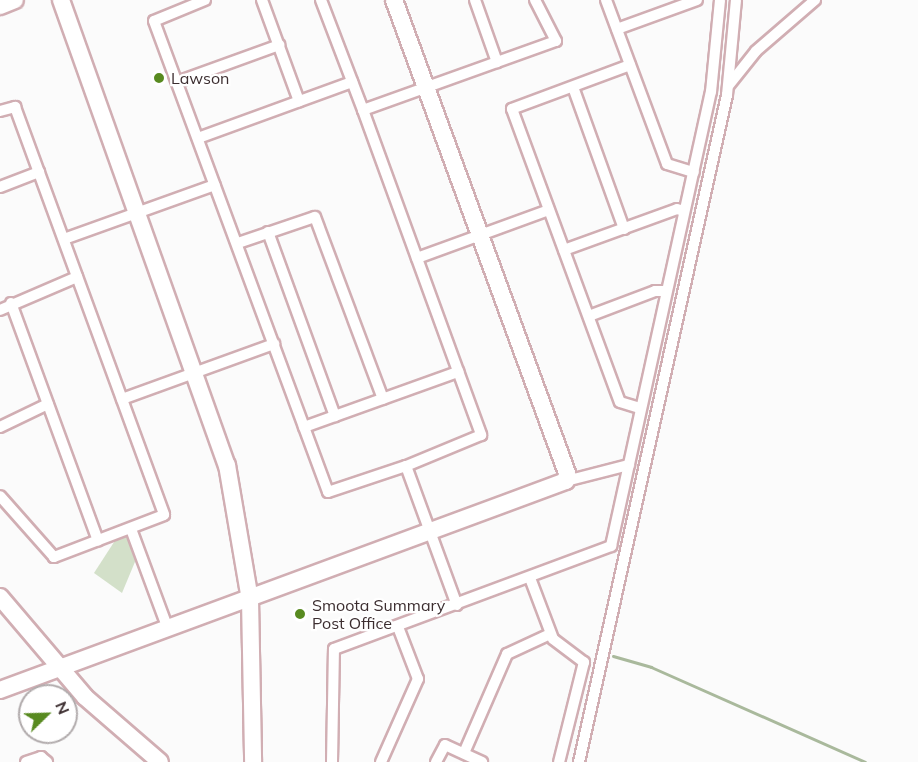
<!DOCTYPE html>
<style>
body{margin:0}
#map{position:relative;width:918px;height:762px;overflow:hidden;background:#fbfbfb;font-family:Mulish,sans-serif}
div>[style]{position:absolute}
.green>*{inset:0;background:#d3e0c9}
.stream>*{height:3px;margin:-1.5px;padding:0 1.5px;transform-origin:1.5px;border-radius:1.5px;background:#a9b99c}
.roads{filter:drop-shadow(2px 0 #d1aeb3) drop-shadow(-2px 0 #d1aeb3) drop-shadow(0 2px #d1aeb3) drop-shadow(0 -2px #d1aeb3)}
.street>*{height:10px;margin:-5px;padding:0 5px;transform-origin:5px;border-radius:5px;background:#fff}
.secondary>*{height:16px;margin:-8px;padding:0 8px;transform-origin:8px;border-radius:8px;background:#fff}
.dots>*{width:16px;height:16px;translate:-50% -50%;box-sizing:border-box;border:3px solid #fff;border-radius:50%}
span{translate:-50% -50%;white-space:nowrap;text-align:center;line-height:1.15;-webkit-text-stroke:4.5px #fff;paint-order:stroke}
.poi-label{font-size:16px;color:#3c2e30}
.left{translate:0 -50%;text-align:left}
.north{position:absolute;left:18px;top:684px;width:60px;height:60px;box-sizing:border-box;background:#fff;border:2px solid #b1abac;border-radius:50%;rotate:67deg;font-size:16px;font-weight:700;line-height:24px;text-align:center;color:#3c2e30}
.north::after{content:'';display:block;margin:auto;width:21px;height:27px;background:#588a20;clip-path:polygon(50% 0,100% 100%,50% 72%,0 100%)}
</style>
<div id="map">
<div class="green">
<div style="clip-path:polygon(125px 535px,137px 557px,122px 593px,94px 573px,116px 539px)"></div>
</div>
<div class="stream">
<div style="left:613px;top:656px;width:40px;rotate:16deg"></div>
<div style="left:651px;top:667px;width:234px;rotate:23.9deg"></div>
</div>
<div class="roads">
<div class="street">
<div style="left:205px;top:0;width:55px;rotate:157.6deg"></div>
<div style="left:154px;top:21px;width:502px;rotate:69.72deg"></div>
<div style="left:328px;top:492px;width:82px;rotate:-18.4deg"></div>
<div style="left:406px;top:466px;width:148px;rotate:69.9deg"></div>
<div style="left:262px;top:0;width:108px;rotate:69.9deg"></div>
<div style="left:321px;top:0;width:118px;rotate:69.1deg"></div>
<div style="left:363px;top:110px;width:205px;rotate:-19.7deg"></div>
<div style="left:556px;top:41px;width:46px;rotate:-117.1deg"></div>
<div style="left:475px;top:0;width:66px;rotate:70.5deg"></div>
<div style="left:606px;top:0;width:175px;rotate:69.6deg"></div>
<div style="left:667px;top:164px;width:28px;rotate:17deg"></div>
<div style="left:617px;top:29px;width:85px;rotate:-19.9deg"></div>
<div style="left:630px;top:65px;width:126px;rotate:159.6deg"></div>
<div style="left:512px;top:109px;width:312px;rotate:69.8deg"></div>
<div style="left:620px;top:402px;width:21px;rotate:17deg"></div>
<div style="left:177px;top:82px;width:109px;rotate:-19.9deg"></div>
<div style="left:729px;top:85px;width:43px;rotate:-51.5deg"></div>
<div style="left:756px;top:51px;width:78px;rotate:-40.8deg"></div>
<div style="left:573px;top:87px;width:151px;rotate:70.2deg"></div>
<div style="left:363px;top:110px;width:346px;rotate:70deg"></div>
<div style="left:481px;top:435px;width:81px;rotate:157.5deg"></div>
<div style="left:0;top:111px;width:16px;rotate:-15deg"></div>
<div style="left:15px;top:107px;width:434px;rotate:69.9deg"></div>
<div style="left:164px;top:515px;width:118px;rotate:159.1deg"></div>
<div style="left:54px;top:557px;width:81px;rotate:-131.5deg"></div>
<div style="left:198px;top:138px;width:164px;rotate:-20deg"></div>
<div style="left:0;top:187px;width:42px;rotate:-21deg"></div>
<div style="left:268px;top:232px;width:196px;rotate:70deg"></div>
<div style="left:64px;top:239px;width:160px;rotate:-19.7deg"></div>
<div style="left:238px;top:243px;width:81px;rotate:-18.7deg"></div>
<div style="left:315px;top:217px;width:194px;rotate:69.5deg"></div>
<div style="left:564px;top:250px;width:120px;rotate:-19.9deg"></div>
<div style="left:677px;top:209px;width:7px;rotate:16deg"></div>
<div style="left:417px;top:258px;width:140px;rotate:-20deg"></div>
<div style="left:11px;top:303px;width:253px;rotate:69.9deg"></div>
<div style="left:0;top:310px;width:84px;rotate:-23.2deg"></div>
<div style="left:589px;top:316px;width:71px;rotate:-20.7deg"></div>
<div style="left:655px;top:291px;width:10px"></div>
<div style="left:122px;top:399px;width:162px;rotate:-19.9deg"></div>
<div style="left:0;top:427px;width:53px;rotate:-25.6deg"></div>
<div style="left:304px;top:427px;width:164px;rotate:-19.7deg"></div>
<div style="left:566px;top:481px;width:65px;rotate:-14.3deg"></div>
<div style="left:131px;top:529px;width:107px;rotate:69.7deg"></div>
<div style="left:530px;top:578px;width:65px;rotate:69.3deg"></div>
<div style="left:553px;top:639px;width:39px;rotate:37deg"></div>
<div style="left:584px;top:662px;width:103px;rotate:104deg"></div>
<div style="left:464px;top:753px;width:108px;rotate:-66.5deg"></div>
<div style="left:507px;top:654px;width:47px;rotate:-24.9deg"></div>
<div style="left:26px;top:762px;width:16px;rotate:-18deg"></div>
<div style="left:41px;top:757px;width:8px;rotate:40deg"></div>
<div style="left:332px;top:762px;width:113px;rotate:-89deg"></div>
<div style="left:334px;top:649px;width:296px;rotate:-20.4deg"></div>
<div style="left:611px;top:546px;width:465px;rotate:-77.6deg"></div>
<div style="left:711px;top:92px;width:92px;rotate:-84.4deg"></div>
<div style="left:381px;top:762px;width:91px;rotate:-66deg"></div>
<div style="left:418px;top:679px;width:56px;rotate:-111deg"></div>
<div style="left:436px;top:762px;width:19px;rotate:-62deg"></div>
<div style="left:445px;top:745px;width:41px;rotate:24.7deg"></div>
<div style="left:579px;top:762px;width:683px;rotate:-77.49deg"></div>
<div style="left:727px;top:95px;width:95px;rotate:-84.6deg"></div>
</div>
<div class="secondary">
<div style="left:61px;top:0;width:494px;rotate:70.4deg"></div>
<div style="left:227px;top:465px;width:136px;rotate:80.3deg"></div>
<div style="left:250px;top:599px;width:163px;rotate:88.9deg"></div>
<div style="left:0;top:6px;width:16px;rotate:-22deg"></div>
<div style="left:0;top:597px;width:131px;rotate:49.6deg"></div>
<div style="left:85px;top:697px;width:99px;rotate:40.9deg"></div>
<div style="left:0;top:690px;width:603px;rotate:-20.27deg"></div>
<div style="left:566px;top:481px;width:8px;rotate:-83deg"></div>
<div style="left:567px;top:473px;width:504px;rotate:-110.09deg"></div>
</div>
</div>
<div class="dots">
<div style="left:159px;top:78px;background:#588a20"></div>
<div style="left:300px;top:614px;background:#588a20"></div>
</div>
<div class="poi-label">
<span class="left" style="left:171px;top:78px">Lawson</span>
<span class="left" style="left:312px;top:614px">Smoota Summary<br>Post Office</span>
</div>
<div class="north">N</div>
</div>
